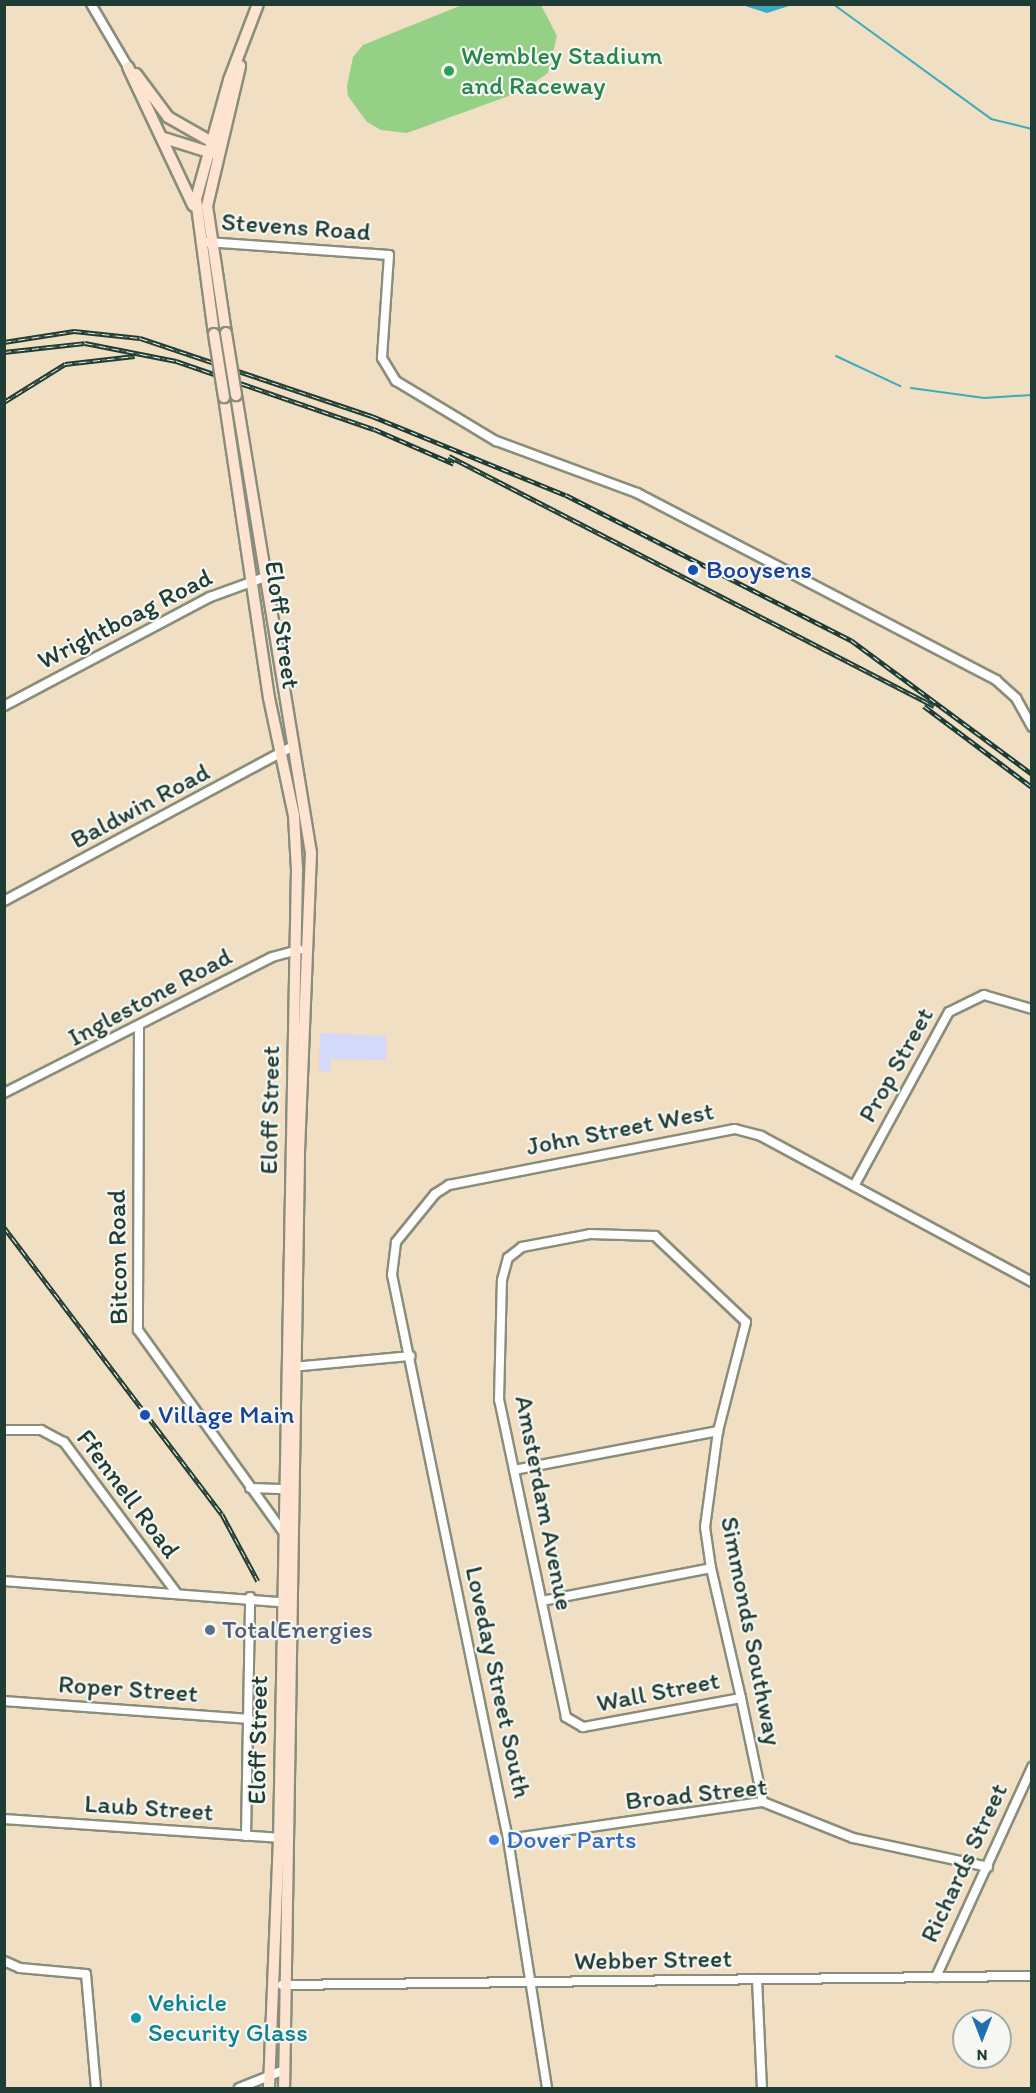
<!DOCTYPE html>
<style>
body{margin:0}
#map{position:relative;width:1036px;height:2093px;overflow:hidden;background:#f0dfc2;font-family:Itim,sans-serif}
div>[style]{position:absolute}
.built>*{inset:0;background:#d4d8f9}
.green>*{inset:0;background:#94d187}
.water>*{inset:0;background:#3eaabd}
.stream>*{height:2px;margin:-1px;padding:0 1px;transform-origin:1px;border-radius:1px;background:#3eaabd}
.roads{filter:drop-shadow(2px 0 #888e7b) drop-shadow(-2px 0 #888e7b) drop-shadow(0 2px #888e7b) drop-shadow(0 -2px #888e7b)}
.street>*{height:8px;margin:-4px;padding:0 4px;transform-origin:4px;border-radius:4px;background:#fff}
.secondary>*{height:10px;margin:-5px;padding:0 5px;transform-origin:5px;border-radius:5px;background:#fee3d1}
.rail>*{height:4.5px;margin-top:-2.25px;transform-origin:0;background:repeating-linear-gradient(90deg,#f6f6f2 0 7px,#1f3d34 0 14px);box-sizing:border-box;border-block:2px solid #1f3d34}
.bridges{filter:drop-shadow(2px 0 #888e7b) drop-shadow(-2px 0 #888e7b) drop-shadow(0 2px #888e7b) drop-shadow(0 -2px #888e7b)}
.secondary-bridge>*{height:10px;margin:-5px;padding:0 5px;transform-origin:5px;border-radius:5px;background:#fee3d1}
.dots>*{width:16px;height:16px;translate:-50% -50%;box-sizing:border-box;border:3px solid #f6f6f2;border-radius:50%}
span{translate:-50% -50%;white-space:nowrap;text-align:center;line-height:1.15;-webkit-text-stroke:4.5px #f6f6f2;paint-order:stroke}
.leisure-label{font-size:26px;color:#27864d}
.left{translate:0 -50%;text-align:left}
.street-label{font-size:26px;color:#1f3d34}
.transit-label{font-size:26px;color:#164399}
.service-label{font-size:26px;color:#4e5e75}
.shop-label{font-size:26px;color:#366cbe}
.culture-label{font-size:26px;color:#0d838f}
.frame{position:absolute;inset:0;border:6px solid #1f3d34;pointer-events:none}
.north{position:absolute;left:952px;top:2009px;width:60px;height:60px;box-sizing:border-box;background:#f6f6f2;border:2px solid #a0aca6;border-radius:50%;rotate:180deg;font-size:16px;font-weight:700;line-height:24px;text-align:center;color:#1f3d34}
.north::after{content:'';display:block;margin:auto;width:21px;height:27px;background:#1f6fb2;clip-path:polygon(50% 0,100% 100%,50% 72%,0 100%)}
</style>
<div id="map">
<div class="built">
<div style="clip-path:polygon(320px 1033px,386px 1036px,386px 1060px,331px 1059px,330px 1072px,319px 1071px)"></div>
</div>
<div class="green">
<div style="clip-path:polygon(462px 5px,541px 5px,557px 36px,548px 73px,522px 91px,407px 133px,381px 130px,367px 122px,348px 96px,347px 86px,353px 57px,363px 45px)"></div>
</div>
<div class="water">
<div style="clip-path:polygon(742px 5px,792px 5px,767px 13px)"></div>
</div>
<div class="stream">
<div style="left:833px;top:4px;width:195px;rotate:36deg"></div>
<div style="left:991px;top:119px;width:42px;rotate:13.7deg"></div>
<div style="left:836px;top:356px;width:71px;rotate:25.1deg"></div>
<div style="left:911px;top:388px;width:74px;rotate:7.8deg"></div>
<div style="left:984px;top:398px;width:48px;rotate:-3.6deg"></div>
</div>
<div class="roads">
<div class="street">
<div style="left:91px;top:4px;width:73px;rotate:59.6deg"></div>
<div style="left:207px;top:242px;width:182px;rotate:4.1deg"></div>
<div style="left:389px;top:255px;width:103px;rotate:93.9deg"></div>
<div style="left:382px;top:358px;width:27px;rotate:59deg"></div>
<div style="left:396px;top:381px;width:117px;rotate:31deg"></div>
<div style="left:496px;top:441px;width:150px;rotate:20.2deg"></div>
<div style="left:637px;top:493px;width:405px;rotate:27.5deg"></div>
<div style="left:996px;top:680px;width:27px;rotate:42deg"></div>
<div style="left:1016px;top:698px;width:33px;rotate:61deg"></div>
<div style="left:4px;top:706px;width:233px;rotate:-27.9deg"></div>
<div style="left:210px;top:597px;width:59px;rotate:-20deg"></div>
<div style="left:4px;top:901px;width:328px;rotate:-28.2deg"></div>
<div style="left:139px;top:1026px;width:304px;rotate:90.2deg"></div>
<div style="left:138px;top:1330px;width:250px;rotate:54.3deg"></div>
<div style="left:4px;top:1093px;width:301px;rotate:-26.9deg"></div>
<div style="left:272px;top:957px;width:28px;rotate:-15deg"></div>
<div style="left:854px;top:1186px;width:198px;rotate:-61.4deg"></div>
<div style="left:949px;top:1012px;width:39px;rotate:-26deg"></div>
<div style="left:984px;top:995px;width:50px;rotate:16.3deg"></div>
<div style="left:292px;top:1367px;width:119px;rotate:-5.3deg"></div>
<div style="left:4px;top:1430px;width:37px"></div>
<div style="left:41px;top:1430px;width:26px;rotate:28deg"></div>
<div style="left:64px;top:1442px;width:187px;rotate:53.3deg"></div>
<div style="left:514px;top:1470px;width:208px;rotate:-10.8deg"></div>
<div style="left:250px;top:1488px;width:38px;rotate:2deg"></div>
<div style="left:4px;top:1581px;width:284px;rotate:4.4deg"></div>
<div style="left:542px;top:1601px;width:172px;rotate:-11deg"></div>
<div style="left:741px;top:1698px;width:161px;rotate:169.6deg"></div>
<div style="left:583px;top:1727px;width:20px;rotate:-150deg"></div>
<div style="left:566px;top:1717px;width:324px;rotate:-101.9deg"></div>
<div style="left:499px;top:1400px;width:120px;rotate:-88.6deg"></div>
<div style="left:502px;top:1280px;width:23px;rotate:-75deg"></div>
<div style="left:508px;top:1258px;width:18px;rotate:-38deg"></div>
<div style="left:522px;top:1247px;width:69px;rotate:-10.8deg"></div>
<div style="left:590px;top:1234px;width:65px;rotate:1.8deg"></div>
<div style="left:655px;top:1236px;width:125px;rotate:43.4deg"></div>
<div style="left:746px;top:1322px;width:113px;rotate:104.4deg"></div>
<div style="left:718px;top:1431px;width:97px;rotate:97.7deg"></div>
<div style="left:705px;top:1527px;width:41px;rotate:81.7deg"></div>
<div style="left:711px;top:1568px;width:133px;rotate:77deg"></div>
<div style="left:741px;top:1698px;width:106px;rotate:78.1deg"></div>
<div style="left:4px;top:1701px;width:246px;rotate:4.2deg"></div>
<div style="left:4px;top:1819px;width:278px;rotate:3.9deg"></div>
<div style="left:246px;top:1836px;width:239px;rotate:-89deg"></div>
<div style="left:508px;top:1839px;width:258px;rotate:-8.3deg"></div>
<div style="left:763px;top:1802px;width:97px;rotate:21.8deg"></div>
<div style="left:853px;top:1838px;width:138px;rotate:12.1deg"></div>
<div style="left:4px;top:1961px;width:17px;rotate:24deg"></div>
<div style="left:20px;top:1968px;width:66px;rotate:5.2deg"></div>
<div style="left:86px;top:1974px;width:114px;rotate:85deg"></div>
<div style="left:936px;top:1977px;width:231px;rotate:-65.4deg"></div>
<div style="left:757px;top:1979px;width:109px;rotate:87.4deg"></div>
<div style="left:282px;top:1985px;width:750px;rotate:-0.69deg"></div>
<div style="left:239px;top:2088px;width:48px;rotate:-21.8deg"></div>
<div style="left:547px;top:2088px;width:252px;rotate:-98.9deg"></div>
<div style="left:508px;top:1839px;width:576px;rotate:-101.62deg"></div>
<div style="left:392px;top:1275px;width:33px;rotate:-83deg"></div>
<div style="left:396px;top:1242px;width:62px;rotate:-50.9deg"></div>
<div style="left:435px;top:1194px;width:17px;rotate:-33deg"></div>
<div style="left:449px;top:1185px;width:291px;rotate:-11.1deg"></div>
<div style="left:735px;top:1129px;width:27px;rotate:15deg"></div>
<div style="left:761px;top:1136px;width:308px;rotate:28.3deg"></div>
</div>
<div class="secondary">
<div style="left:128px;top:67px;width:153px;rotate:64.8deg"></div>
<div style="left:136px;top:74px;width:54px;rotate:53.3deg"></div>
<div style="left:168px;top:117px;width:56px;rotate:29.7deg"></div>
<div style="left:164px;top:138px;width:50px;rotate:17.4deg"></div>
<div style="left:226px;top:333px;width:128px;rotate:-98.5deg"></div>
<div style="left:207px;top:206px;width:144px;rotate:-76.7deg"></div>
<div style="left:214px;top:334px;width:136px;rotate:-97.6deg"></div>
<div style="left:196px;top:199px;width:123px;rotate:-74.5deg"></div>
<div style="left:229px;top:80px;width:81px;rotate:-69.1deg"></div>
<div style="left:236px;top:395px;width:464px;rotate:80.7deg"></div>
<div style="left:311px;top:853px;width:304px;rotate:92.3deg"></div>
<div style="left:299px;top:1157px;width:931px;rotate:90.92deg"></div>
<div style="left:224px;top:397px;width:304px;rotate:81.5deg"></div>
<div style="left:269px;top:698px;width:121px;rotate:78deg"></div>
<div style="left:294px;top:816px;width:53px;rotate:86.8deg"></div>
<div style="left:297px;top:869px;width:969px;rotate:91.06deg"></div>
<div style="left:279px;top:1838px;width:250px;rotate:92.3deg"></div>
</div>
</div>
<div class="rail">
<div style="left:4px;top:342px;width:71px;rotate:-8.9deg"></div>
<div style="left:74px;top:331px;width:66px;rotate:6.1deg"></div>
<div style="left:140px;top:338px;width:245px;rotate:18.6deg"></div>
<div style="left:372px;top:416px;width:209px;rotate:22.2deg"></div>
<div style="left:566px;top:495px;width:320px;rotate:27deg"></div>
<div style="left:851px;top:640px;width:225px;rotate:36.5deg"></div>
<div style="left:4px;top:352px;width:81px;rotate:-6.3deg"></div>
<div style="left:85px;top:343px;width:93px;rotate:11.2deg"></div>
<div style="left:176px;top:361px;width:209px;rotate:19deg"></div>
<div style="left:374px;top:429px;width:87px;rotate:23.6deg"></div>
<div style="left:4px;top:402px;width:72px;rotate:-31.9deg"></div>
<div style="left:65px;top:364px;width:70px;rotate:-6.5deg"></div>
<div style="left:449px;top:456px;width:546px;rotate:27.27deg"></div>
<div style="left:924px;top:706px;width:135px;rotate:36.9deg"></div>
<div style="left:4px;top:1227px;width:360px;rotate:52.8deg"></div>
<div style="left:222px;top:1514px;width:76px;rotate:61.8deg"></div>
</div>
<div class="bridges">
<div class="secondary-bridge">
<div style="left:226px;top:333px;width:63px;rotate:80.8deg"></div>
<div style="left:214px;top:334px;width:64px;rotate:81deg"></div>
</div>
</div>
<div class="dots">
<div style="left:449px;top:71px;background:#2e9e5b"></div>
<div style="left:693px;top:570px;background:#1a4fb4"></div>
<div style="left:145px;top:1415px;background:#1a4fb4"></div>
<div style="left:210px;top:1630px;background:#5c6f8a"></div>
<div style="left:494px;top:1840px;background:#3f7fe0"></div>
<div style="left:136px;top:2018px;background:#0f9aa8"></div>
</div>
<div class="leisure-label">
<span class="left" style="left:461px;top:71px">Wembley Stadium<br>and Raceway</span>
</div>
<div class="street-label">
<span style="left:296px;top:227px;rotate:4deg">Stevens Road</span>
<span style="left:125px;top:619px;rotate:-27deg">Wrightboag Road</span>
<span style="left:282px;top:625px;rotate:82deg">Eloff Street</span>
<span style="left:140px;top:806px;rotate:-28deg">Baldwin Road</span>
<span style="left:150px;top:997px;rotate:-28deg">Inglestone Road</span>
<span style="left:896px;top:1065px;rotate:-61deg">Prop Street</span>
<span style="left:270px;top:1110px;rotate:-89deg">Eloff Street</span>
<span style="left:620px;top:1129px;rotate:-11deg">John Street West</span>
<span style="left:118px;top:1257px;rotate:-91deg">Bitcon Road</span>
<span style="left:128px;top:1494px;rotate:53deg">Ffennell Road</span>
<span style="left:544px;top:1503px;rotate:79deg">Amsterdam Avenue</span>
<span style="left:751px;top:1631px;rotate:79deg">Simmonds Southway</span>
<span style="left:498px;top:1682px;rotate:78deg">Loveday Street South</span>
<span style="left:128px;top:1689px;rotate:4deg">Roper Street</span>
<span style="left:658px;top:1692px;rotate:-11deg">Wall Street</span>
<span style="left:258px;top:1740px;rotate:-89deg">Eloff Street</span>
<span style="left:696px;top:1794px;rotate:-6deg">Broad Street</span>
<span style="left:149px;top:1808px;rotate:4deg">Laub Street</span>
<span style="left:964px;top:1863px;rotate:-65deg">Richards Street</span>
<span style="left:653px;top:1960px;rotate:-1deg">Webber Street</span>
</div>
<div class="transit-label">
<span class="left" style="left:706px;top:570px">Booysens</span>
<span class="left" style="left:158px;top:1415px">Village Main</span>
</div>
<div class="service-label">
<span class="left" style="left:222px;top:1630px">TotalEnergies</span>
</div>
<div class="shop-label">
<span class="left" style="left:506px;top:1840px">Dover Parts</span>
</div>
<div class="culture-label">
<span class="left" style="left:148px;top:2018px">Vehicle<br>Security Glass</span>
</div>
<div class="frame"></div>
<div class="north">N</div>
</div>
